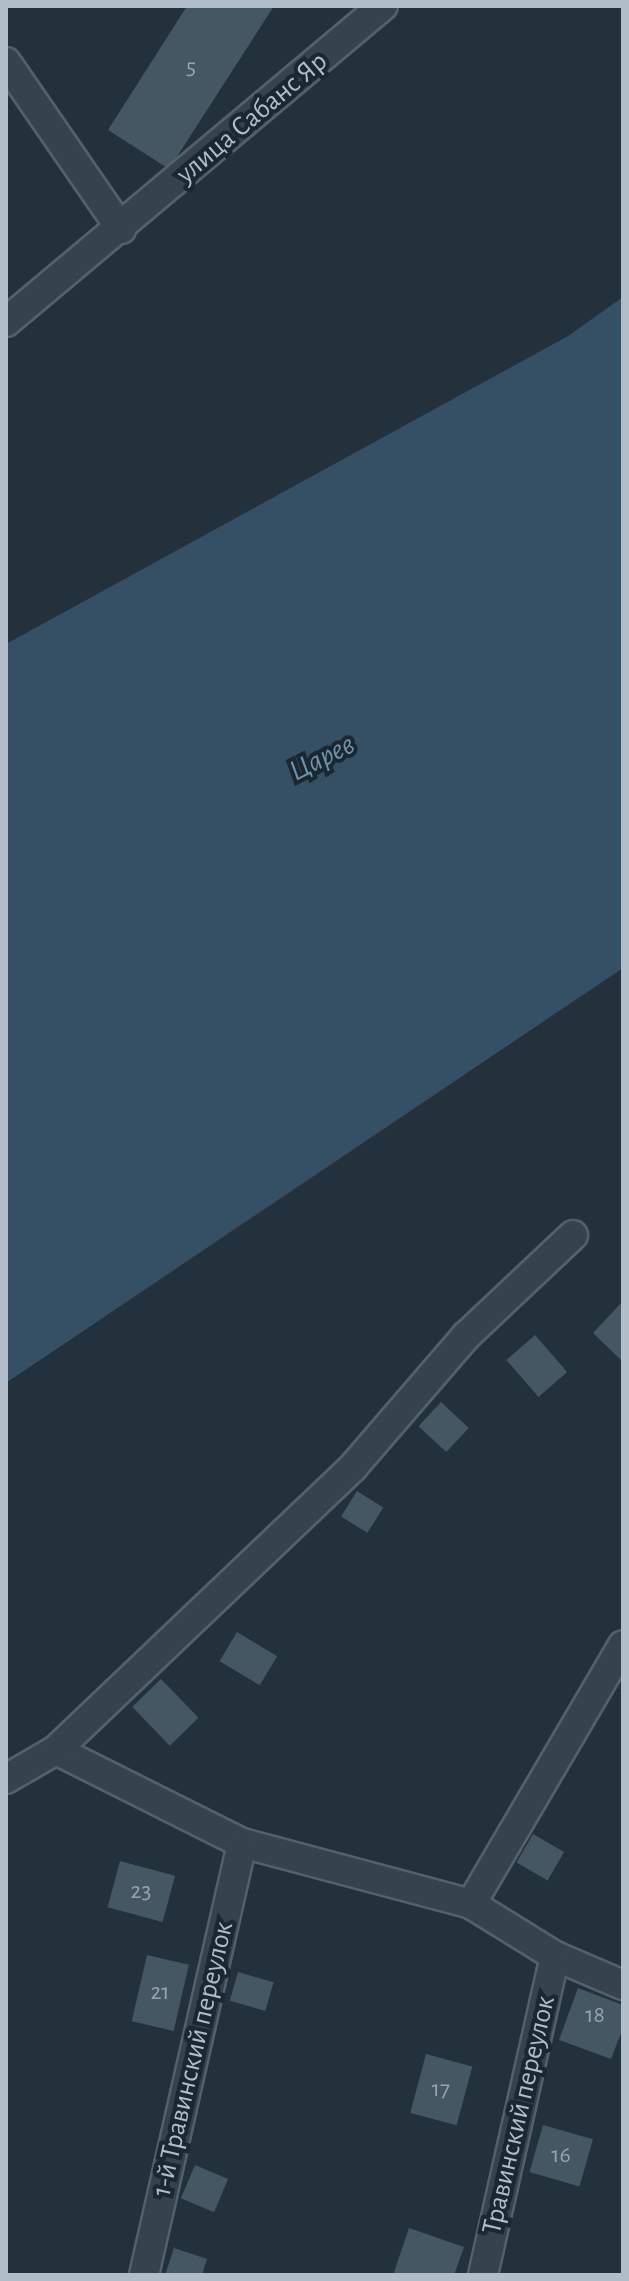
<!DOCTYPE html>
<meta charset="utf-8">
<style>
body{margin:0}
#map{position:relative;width:629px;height:2281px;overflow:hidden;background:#22313c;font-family:"Alegreya Sans",sans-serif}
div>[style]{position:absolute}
.water>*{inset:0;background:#354f64}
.building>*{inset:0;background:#455763;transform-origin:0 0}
.roads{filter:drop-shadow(2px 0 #54606a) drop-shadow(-2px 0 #54606a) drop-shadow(0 2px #54606a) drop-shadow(0 -2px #54606a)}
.street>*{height:28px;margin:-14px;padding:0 14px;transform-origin:14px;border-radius:14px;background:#36424c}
span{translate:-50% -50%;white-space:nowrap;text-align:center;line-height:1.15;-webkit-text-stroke:8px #1b2731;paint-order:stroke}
.number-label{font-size:24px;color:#96a4af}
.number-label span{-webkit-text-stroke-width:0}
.street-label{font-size:28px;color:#b1bdc8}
.water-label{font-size:30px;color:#7093ac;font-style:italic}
.frame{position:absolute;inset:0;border:8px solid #b1bdc8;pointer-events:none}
</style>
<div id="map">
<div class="water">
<div style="clip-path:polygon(623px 297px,623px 968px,6px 1383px,6px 644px,568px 336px)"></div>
</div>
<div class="building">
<div style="clip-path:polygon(187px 6px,274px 6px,169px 169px,108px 130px)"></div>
<div style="clip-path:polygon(623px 1301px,623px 1362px,593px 1333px)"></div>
<div style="left:535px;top:1335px;width:49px;height:38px;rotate:49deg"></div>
<div style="left:441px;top:1402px;width:38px;height:33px;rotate:43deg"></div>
<div style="left:357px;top:1491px;width:31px;height:30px;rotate:32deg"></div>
<div style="left:237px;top:1632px;width:47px;height:34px;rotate:31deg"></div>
<div style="left:161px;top:1679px;width:54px;height:40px;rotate:46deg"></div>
<div style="left:533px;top:1834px;width:36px;height:33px;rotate:30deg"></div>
<div style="left:120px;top:1861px;width:57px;height:48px;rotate:15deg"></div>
<div style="left:147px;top:1955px;width:43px;height:68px;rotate:13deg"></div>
<div style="left:238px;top:1972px;width:37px;height:30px;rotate:16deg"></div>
<div style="clip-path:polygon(578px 1988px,623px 2005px,623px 2028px,611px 2059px,559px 2040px)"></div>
<div style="left:426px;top:2054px;width:48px;height:61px;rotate:15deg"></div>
<div style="left:543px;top:2125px;width:52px;height:49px;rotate:16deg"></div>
<div style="left:195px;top:2165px;width:36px;height:36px;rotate:23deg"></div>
<div style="clip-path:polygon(409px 2228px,464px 2247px,454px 2275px,393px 2275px)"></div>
<div style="clip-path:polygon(174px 2248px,207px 2259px,202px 2275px,165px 2275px)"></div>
</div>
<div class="roads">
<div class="street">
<div style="left:6px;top:62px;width:203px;rotate:55.4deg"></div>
<div style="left:6px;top:322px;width:492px;rotate:-40deg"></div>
<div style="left:56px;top:1750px;width:208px;rotate:26.6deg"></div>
<div style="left:242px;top:1843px;width:237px;rotate:14.9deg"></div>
<div style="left:471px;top:1904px;width:99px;rotate:31.8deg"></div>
<div style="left:555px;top:1956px;width:74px;rotate:23.1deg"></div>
<div style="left:6px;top:1779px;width:58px;rotate:-30.1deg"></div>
<div style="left:56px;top:1750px;width:410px;rotate:-43.6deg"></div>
<div style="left:353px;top:1467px;width:173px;rotate:-49.2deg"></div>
<div style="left:466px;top:1336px;width:147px;rotate:-43.3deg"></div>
<div style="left:471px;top:1904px;width:300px;rotate:-59.6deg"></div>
<div style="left:144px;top:2275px;width:443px;rotate:-77.2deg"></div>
<div style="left:483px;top:2275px;width:327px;rotate:-77.3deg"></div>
</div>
</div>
<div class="number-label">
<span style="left:191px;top:68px">5</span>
<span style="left:141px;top:1892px">23</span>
<span style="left:160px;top:1993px">21</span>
<span style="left:595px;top:2016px">18</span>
<span style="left:441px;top:2090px">17</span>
<span style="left:561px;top:2156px">16</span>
</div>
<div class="street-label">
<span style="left:252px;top:118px;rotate:-40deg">улица Сабанс Яр</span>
<span style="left:193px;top:2059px;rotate:-77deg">1-й Травинский переулок</span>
<span style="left:519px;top:2115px;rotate:-77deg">Травинский переулок</span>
</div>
<div class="water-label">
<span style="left:322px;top:758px;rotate:-27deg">Царев</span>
</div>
<div class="frame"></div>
</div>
